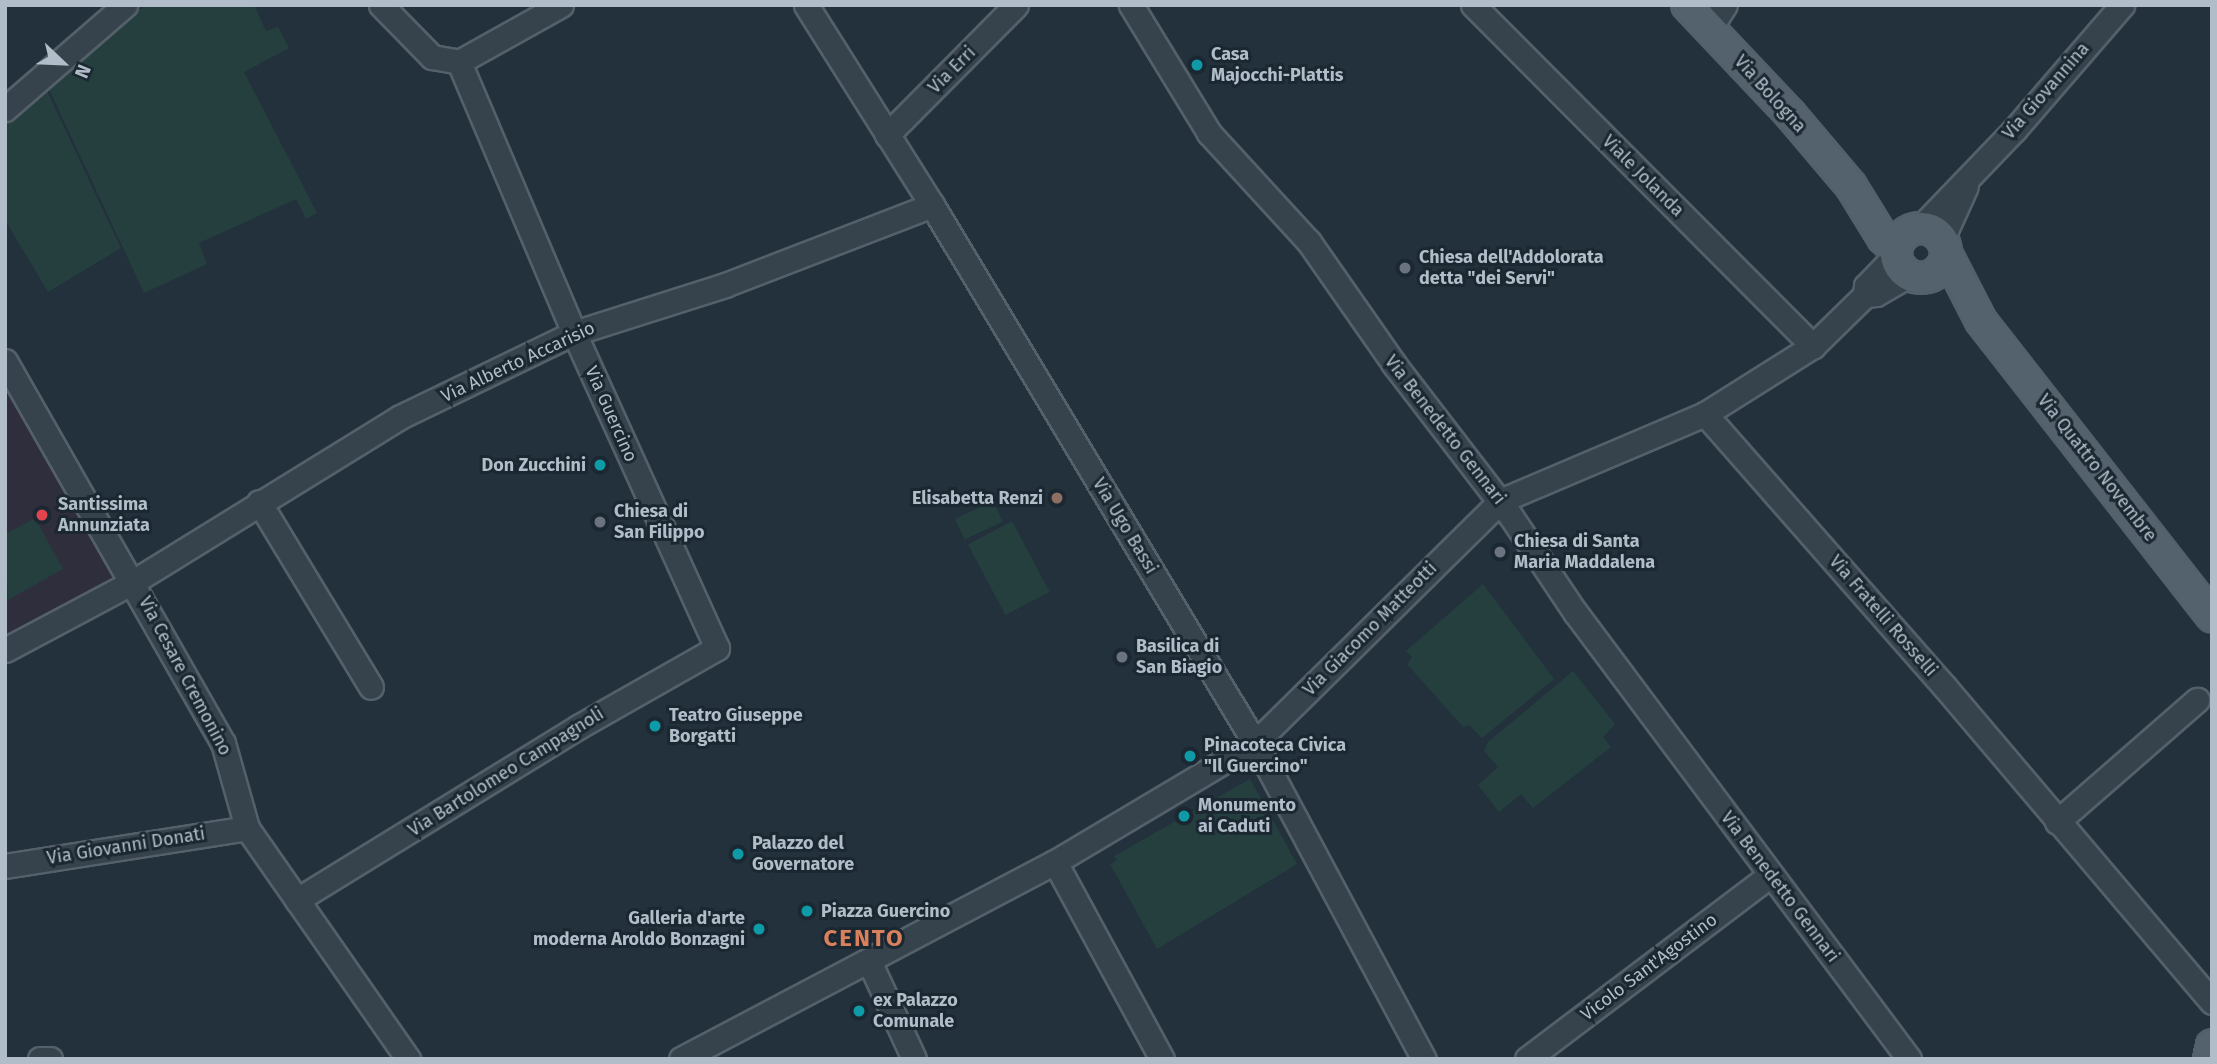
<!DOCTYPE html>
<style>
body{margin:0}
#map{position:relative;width:2217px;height:1064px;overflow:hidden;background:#22313c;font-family:"Fira Sans",sans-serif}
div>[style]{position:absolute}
.medical>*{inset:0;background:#2e2e3d}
.green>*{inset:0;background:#253f3e;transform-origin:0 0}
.roads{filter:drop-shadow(2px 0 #54606a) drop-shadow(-2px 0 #54606a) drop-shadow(0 2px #54606a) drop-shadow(0 -2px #54606a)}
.minor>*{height:23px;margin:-11.5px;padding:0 11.5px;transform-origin:11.5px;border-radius:11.5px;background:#36424c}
.major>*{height:30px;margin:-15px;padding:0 15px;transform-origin:15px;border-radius:15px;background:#54626d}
.major>.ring{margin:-15px;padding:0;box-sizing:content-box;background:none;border:30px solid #54626d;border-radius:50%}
.dots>*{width:19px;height:19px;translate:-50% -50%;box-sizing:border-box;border:4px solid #1b2731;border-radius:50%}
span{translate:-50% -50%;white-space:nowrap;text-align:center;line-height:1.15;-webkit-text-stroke:6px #1b2731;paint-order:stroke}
.poi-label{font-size:18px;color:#b1bdc8;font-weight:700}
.left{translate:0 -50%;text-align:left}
.right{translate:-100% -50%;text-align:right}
.street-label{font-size:18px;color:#b1bdc8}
.district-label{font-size:24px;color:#d8815c;font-weight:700;letter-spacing:2px}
.frame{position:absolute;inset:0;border:7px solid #b1bdc8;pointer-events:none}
.north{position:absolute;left:28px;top:28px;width:70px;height:70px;-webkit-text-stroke:5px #1b2731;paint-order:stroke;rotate:113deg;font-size:19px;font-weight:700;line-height:28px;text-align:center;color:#b1bdc8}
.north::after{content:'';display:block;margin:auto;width:24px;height:32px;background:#b1bdc8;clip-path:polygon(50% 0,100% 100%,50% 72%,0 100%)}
</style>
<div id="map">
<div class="medical">
<div style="clip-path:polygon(5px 387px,116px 581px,5px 641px)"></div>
</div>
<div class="green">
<div style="clip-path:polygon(145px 5px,254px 5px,266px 31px,278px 27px,289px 48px,244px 72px,317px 213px,306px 219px,296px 199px,199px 243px,207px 264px,144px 293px,49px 89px)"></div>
<div style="clip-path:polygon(47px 91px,121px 248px,48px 292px,5px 220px,5px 125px)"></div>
<div style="left:993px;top:501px;width:23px;height:42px;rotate:65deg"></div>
<div style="clip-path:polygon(35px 518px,63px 569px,8px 600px,5px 534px)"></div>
<div style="left:1012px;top:521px;width:80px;height:50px;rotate:62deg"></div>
<div style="clip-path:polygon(1483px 584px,1554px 679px,1482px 738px,1469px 725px,1463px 727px,1407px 664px,1412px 657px,1406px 651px)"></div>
<div style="clip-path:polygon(1573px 671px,1615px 724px,1603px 737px,1611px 747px,1533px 808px,1521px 794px,1499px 812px,1478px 785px,1498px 767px,1484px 751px,1488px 742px)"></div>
<div style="clip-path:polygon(1250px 779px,1297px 864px,1157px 949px,1110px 864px,1117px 860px,1114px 856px)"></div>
</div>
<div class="roads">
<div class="minor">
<div style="left:381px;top:5px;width:73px;rotate:45.6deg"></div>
<div style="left:432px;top:57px;width:27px;rotate:10deg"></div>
<div style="left:459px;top:62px;width:117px;rotate:-29.2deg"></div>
<div style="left:806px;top:5px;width:236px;rotate:57.8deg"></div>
<div style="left:932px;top:205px;width:628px;rotate:59.02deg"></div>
<div style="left:1255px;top:743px;width:358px;rotate:61.9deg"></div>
<div style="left:1131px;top:5px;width:150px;rotate:58.6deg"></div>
<div style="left:1209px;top:133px;width:148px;rotate:47.5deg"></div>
<div style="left:1309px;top:242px;width:149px;rotate:55.1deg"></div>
<div style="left:1394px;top:364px;width:190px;rotate:52.5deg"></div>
<div style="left:1510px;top:515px;width:117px;rotate:56.2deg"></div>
<div style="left:1575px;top:612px;width:558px;rotate:53.23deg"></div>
<div style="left:1473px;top:5px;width:482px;rotate:45.1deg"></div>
<div style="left:1710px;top:28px;width:27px;rotate:-57deg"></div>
<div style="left:5px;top:109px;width:159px;rotate:-40.9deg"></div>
<div style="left:887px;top:135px;width:183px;rotate:-45.2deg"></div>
<div style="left:1921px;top:227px;width:136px;rotate:-46.2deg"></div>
<div style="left:2015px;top:129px;width:164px;rotate:-49.2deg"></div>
<div style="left:1942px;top:239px;width:58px;rotate:-65.6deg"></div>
<div style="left:1865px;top:295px;width:11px;rotate:-5deg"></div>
<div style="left:1876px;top:294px;width:38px;rotate:-30deg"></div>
<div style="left:5px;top:361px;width:440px;rotate:60.3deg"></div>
<div style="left:223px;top:743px;width:88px;rotate:74.2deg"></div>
<div style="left:247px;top:828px;width:282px;rotate:55.1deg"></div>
<div style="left:1705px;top:414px;width:362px;rotate:48.7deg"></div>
<div style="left:1944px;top:686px;width:414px;rotate:49.7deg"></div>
<div style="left:259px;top:502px;width:216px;rotate:58.8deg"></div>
<div style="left:5px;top:650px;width:145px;rotate:-28deg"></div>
<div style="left:133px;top:582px;width:314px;rotate:-31.7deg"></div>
<div style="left:400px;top:417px;width:193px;rotate:-25.8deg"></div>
<div style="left:574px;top:333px;width:158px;rotate:-17.6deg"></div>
<div style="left:725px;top:285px;width:222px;rotate:-21.1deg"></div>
<div style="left:2057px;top:822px;width:186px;rotate:-41.1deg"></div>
<div style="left:1055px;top:862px;width:224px;rotate:61.5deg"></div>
<div style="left:5px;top:866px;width:245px;rotate:-8.9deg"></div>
<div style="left:297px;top:900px;width:330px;rotate:-31.6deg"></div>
<div style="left:578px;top:727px;width:160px;rotate:-29.6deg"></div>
<div style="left:717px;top:648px;width:346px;rotate:-114.4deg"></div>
<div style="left:574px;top:333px;width:294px;rotate:-113deg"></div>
<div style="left:869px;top:961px;width:108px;rotate:65.3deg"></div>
<div style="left:40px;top:1059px;width:10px"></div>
<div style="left:681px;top:1059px;width:423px;rotate:-27.8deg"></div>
<div style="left:1055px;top:862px;width:233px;rotate:-30.8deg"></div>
<div style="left:1255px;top:743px;width:344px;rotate:-44.6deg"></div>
<div style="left:1500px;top:501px;width:223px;rotate:-23deg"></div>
<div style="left:1705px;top:414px;width:128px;rotate:-32.2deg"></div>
<div style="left:1813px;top:346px;width:73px;rotate:-44.4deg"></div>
<div style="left:1865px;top:295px;width:9px;rotate:-84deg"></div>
<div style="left:1866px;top:286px;width:42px;rotate:-46deg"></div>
<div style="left:1527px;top:1059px;width:305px;rotate:-37.1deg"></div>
</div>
<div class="major">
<div style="left:1687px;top:5px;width:150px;rotate:46.6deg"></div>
<div style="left:1790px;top:114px;width:94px;rotate:49.7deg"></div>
<div style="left:1851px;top:186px;width:61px;rotate:58.4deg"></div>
<div style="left:1883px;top:238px;width:16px;rotate:43deg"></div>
<div class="ring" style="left:1896px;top:228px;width:20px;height:20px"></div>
<div style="left:1946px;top:253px;width:76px;rotate:62.8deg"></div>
<div style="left:1981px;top:321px;width:375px;rotate:52deg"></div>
<div style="left:2209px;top:1059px;width:14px;rotate:-78deg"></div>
</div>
</div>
<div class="dots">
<div style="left:1197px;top:65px;background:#0f9aa8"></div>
<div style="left:1405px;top:268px;background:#6b7280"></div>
<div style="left:600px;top:465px;background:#0f9aa8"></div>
<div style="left:1057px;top:498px;background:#8d6e63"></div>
<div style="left:42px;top:515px;background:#e0444e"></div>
<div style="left:600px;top:522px;background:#6b7280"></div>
<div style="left:1500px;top:552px;background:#6b7280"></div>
<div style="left:1122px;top:657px;background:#6b7280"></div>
<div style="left:655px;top:726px;background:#0f9aa8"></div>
<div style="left:1190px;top:756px;background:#0f9aa8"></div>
<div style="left:1184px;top:816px;background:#0f9aa8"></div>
<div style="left:738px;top:854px;background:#0f9aa8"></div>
<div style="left:807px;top:911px;background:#0f9aa8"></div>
<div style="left:759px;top:929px;background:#0f9aa8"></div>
<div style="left:859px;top:1011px;background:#0f9aa8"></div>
</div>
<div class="poi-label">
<span class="left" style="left:1211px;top:65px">Casa<br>Majocchi-Plattis</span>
<span class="left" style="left:1419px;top:268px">Chiesa dell'Addolorata<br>detta "dei Servi"</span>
<span class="right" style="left:586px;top:465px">Don Zucchini</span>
<span class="right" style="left:1043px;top:498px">Elisabetta Renzi</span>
<span class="left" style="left:58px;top:515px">Santissima<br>Annunziata</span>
<span class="left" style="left:614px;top:522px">Chiesa di<br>San Filippo</span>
<span class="left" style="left:1514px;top:552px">Chiesa di Santa<br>Maria Maddalena</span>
<span class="left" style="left:1136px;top:657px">Basilica di<br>San Biagio</span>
<span class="left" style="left:669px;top:726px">Teatro Giuseppe<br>Borgatti</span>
<span class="left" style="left:1204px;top:756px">Pinacoteca Civica<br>"Il Guercino"</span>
<span class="left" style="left:1198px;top:816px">Monumento<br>ai Caduti</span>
<span class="left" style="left:752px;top:854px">Palazzo del<br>Governatore</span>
<span class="left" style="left:821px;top:911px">Piazza Guercino</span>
<span class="right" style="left:745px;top:929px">Galleria d'arte<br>moderna Aroldo Bonzagni</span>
<span class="left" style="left:873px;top:1011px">ex Palazzo<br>Comunale</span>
</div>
<div class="street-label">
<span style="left:952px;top:70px;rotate:-45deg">Via Erri</span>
<span style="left:2046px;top:91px;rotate:-49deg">Via Giovannina</span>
<span style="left:1770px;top:94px;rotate:48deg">Via Bologna</span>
<span style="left:1643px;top:176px;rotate:45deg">Viale Jolanda</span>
<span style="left:518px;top:362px;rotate:-25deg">Via Alberto Accarisio</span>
<span style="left:611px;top:414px;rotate:66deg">Via Guercino</span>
<span style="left:1445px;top:430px;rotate:52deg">Via Benedetto Gennari</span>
<span style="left:2097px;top:468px;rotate:52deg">Via Quattro Novembre</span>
<span style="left:1125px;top:526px;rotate:59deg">Via Ugo Bassi</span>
<span style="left:1883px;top:616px;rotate:49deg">Via Fratelli Rosselli</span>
<span style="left:1370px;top:629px;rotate:-45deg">Via Giacomo Matteotti</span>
<span style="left:185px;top:676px;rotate:62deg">Via Cesare Cremonino</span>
<span style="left:506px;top:772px;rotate:-32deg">Via Bartolomeo Campagnoli</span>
<span style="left:126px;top:846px;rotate:-9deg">Via Giovanni Donati</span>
<span style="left:1780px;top:887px;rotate:53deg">Via Benedetto Gennari</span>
<span style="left:1649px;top:967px;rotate:-37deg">Vicolo Sant'Agostino</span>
</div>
<div class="district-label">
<span style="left:864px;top:939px">CENTO</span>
</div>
<div class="frame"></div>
<div class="north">N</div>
</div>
